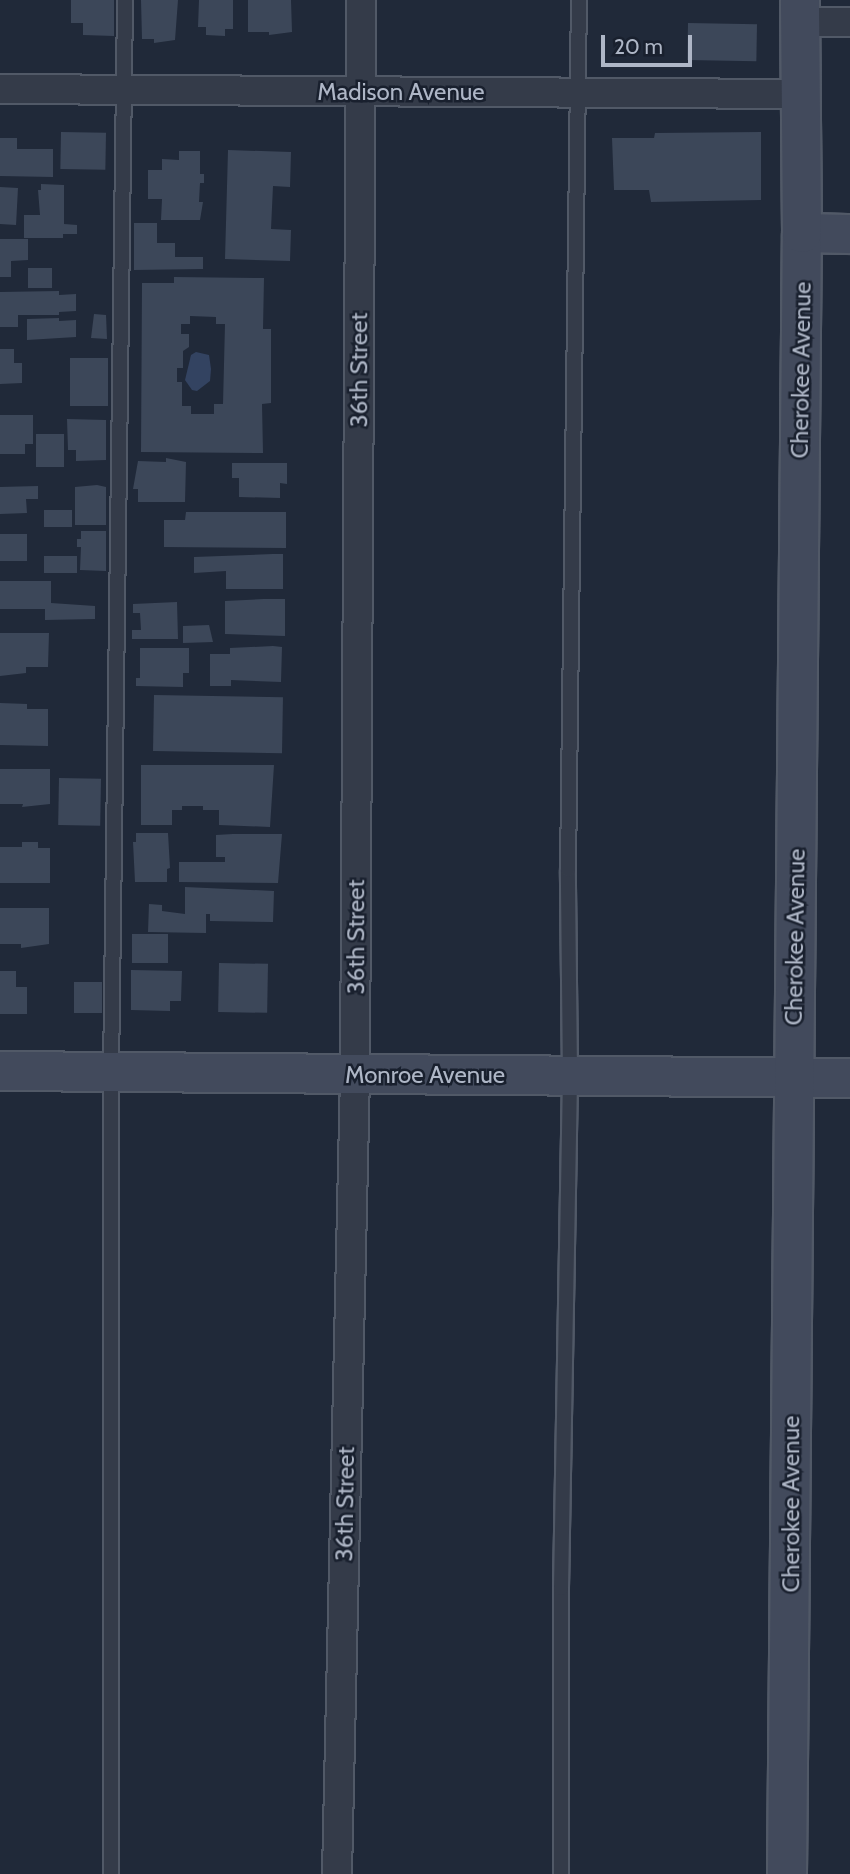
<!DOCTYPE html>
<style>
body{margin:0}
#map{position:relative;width:850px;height:1874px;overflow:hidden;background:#202939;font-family:Cabin,sans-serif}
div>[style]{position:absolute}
.water>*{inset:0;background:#334361}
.building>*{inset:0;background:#3c4759;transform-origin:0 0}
.roads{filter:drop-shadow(2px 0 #515967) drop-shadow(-2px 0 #515967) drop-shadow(0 2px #515967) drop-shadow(0 -2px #515967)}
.lane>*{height:14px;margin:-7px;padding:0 7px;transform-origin:7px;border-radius:7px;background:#343b49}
.street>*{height:28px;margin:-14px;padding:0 14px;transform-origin:14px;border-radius:14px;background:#343b49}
.secondary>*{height:38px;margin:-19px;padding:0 19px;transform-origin:19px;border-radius:19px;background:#424a5c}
span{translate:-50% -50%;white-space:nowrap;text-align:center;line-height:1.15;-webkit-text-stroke:5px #19202e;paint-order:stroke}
.street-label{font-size:24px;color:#aeb6c6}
.scale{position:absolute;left:601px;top:35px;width:91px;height:32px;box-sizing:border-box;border:4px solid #aeb6c6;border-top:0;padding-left:9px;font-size:21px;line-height:24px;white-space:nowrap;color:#aeb6c6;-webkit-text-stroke:5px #19202e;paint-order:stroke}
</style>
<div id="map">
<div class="water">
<div style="clip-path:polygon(196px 352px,209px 355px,211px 369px,210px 381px,197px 391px,192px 390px,185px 380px,191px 355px)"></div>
</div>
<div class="building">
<div style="clip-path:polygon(71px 0,114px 0,114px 36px,83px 35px,83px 23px,71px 23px)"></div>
<div style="clip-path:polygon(141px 0,178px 0,175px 40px,154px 43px,154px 39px,142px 39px)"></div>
<div style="clip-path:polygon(199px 0,233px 0,233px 29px,225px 29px,225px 36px,206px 35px,206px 27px,198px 27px)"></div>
<div style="clip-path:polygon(248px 0,291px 0,292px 32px,269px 35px,269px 32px,248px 32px)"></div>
<div style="left:688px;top:23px;width:69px;height:37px;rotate:1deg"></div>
<div style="left:61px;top:132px;width:45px;height:37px;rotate:1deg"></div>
<div style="clip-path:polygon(761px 132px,761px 200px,651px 202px,649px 190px,614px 190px,612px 138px,654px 138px,655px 133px)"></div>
<div style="clip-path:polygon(0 138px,17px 138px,17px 149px,53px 149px,53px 177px,0 176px)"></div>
<div style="clip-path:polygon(228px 150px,291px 152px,290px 187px,273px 186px,271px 229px,291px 230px,290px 261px,225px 259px)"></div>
<div style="clip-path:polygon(179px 151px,200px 151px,200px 174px,204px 174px,204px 183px,200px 183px,199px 202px,203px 202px,200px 220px,161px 220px,162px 199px,148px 199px,148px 170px,162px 170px,162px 159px,179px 160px)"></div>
<div style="clip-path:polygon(41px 184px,64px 185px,64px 224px,77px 225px,77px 234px,63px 234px,63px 238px,24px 238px,24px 215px,40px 215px,38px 190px,41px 190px)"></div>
<div style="left:0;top:187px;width:18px;height:37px;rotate:3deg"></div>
<div style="clip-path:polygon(134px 223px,157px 223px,157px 243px,175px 243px,175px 257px,203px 257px,203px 269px,134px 270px)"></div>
<div style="clip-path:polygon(0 239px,28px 239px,28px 260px,11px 261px,11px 277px,0 277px)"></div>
<div style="left:28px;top:268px;width:24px;height:20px"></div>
<div style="clip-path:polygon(evenodd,174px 277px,264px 278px,263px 329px,271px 329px,271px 403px,262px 404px,263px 453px,141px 452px,142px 283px,174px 283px,174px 277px,190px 316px,216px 317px,216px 324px,225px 324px,223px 404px,214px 404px,214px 414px,191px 414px,191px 406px,182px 406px,182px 382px,177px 382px,177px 368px,183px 368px,183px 351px,189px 347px,189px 334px,181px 334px,181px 324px,190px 324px,190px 316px)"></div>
<div style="clip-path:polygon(59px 291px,59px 295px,76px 294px,76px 311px,59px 312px,59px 315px,18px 315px,18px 327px,0 327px,0 292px)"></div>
<div style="clip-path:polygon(94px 314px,106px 315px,107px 339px,91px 338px)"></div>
<div style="clip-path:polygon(59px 318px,59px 321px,76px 320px,76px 337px,27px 340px,27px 319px)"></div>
<div style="clip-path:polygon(0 349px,14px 349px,14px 363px,22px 363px,22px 383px,0 384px)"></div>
<div style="left:70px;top:358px;width:38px;height:48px"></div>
<div style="clip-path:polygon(0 415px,33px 415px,33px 444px,25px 444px,25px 454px,0 454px)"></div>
<div style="clip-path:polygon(67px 419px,106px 420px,106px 460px,76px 461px,76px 450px,68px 450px)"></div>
<div style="left:36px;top:434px;width:28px;height:33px"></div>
<div style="clip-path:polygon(166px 458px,186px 462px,185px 502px,138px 502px,138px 489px,133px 489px,138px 461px,166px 462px)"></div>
<div style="clip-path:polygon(232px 463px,287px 463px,287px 484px,280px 483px,280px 498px,239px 497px,239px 478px,232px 478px)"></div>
<div style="clip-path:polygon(97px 485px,106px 487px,106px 525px,75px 525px,75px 487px)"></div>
<div style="clip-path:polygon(38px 486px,38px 499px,26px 499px,27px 513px,0 514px,0 487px)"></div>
<div style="left:44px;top:510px;width:28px;height:17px"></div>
<div style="clip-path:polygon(186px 512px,286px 512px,286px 548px,164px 547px,164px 520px,185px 520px)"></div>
<div style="clip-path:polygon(81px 531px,106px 531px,106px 571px,80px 570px,81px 547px,77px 547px,77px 539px,81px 539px)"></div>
<div style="left:0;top:534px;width:27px;height:27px"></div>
<div style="clip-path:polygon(273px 554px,283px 554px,283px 589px,226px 589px,226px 571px,194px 573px,194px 557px)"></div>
<div style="left:44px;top:556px;width:33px;height:17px"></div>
<div style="clip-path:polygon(0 581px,51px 581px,51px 603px,95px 606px,95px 619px,45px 620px,45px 609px,0 609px)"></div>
<div style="clip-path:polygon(264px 599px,285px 599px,285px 636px,225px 634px,225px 601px)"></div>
<div style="clip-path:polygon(177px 602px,178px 639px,132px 639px,132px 630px,141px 630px,140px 613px,133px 613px,133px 604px)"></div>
<div style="clip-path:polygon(209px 625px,213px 642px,183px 643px,183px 626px)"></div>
<div style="clip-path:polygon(0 633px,49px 633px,48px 667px,26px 667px,26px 673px,0 676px)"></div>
<div style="clip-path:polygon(273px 646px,282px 647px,281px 682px,231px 680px,231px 686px,210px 686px,210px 654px,230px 654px,230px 648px)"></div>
<div style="clip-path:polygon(140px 648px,189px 648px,189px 673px,183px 673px,183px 687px,136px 686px,136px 678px,140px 678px)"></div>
<div style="left:154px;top:695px;width:129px;height:56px;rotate:1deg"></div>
<div style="clip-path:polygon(0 703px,27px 704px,27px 709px,48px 709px,48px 746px,0 745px)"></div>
<div style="clip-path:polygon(141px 765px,274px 765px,270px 827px,219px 825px,219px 810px,203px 810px,203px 806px,182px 806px,182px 810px,172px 810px,172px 825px,141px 825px)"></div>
<div style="clip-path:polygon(0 769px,50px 769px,50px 804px,22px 807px,23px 804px,0 804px)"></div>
<div style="left:59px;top:778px;width:42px;height:47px;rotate:1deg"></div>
<div style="clip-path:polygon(136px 833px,168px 833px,170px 868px,167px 869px,167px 882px,135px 882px,133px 842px,136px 842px)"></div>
<div style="clip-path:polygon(233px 834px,282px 834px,278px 883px,179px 882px,179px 862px,225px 862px,225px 857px,216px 857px,216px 835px)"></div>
<div style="clip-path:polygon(22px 842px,38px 842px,38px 848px,50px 848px,50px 883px,0 883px,0 847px,22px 847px)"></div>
<div style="clip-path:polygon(185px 887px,274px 891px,273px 922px,210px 921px,210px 914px,206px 914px,206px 933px,148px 932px,149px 904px,162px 905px,162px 911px,185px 914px)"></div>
<div style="clip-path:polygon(0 908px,49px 908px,49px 944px,21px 948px,21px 944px,0 944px)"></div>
<div style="left:132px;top:934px;width:36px;height:29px"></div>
<div style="left:219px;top:963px;width:49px;height:49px;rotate:1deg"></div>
<div style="clip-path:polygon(131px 970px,182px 971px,181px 1001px,170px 1001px,170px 1011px,131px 1010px)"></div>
<div style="clip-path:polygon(0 971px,16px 971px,16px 987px,27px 987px,27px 1014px,0 1014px)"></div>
<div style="left:74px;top:982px;width:28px;height:31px"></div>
</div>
<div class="roads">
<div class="lane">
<div style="left:111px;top:1874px;width:802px;rotate:-90deg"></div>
<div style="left:111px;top:1072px;width:1072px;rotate:-89.25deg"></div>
<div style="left:561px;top:1874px;width:286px;rotate:-90deg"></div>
<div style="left:561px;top:1588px;width:512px;rotate:-88.99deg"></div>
<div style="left:570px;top:1076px;width:206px;rotate:-90.6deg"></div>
<div style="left:568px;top:870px;width:870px;rotate:-89.28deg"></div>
</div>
<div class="street">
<div style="left:801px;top:22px;width:49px"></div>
<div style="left:0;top:89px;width:801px;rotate:0.36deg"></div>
<div style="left:337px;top:1874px;width:800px;rotate:-88.71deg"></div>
<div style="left:355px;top:1074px;width:1074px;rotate:-89.68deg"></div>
</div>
<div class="secondary">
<div style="left:802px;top:233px;width:48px;rotate:1.2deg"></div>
<div style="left:0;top:1071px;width:850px;rotate:0.47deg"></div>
<div style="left:787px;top:1874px;width:1641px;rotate:-89.48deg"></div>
<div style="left:802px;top:233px;width:233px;rotate:-90.5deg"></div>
</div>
</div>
<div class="street-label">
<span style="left:401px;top:92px">Madison Avenue</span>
<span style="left:359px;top:370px;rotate:-90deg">36th Street</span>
<span style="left:801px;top:370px;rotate:-89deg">Cherokee Avenue</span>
<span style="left:356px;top:937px;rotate:-90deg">36th Street</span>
<span style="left:795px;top:937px;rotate:-89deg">Cherokee Avenue</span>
<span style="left:425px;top:1075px">Monroe Avenue</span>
<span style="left:345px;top:1504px;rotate:-89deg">36th Street</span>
<span style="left:791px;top:1504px;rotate:-90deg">Cherokee Avenue</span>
</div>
<div class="scale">20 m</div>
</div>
